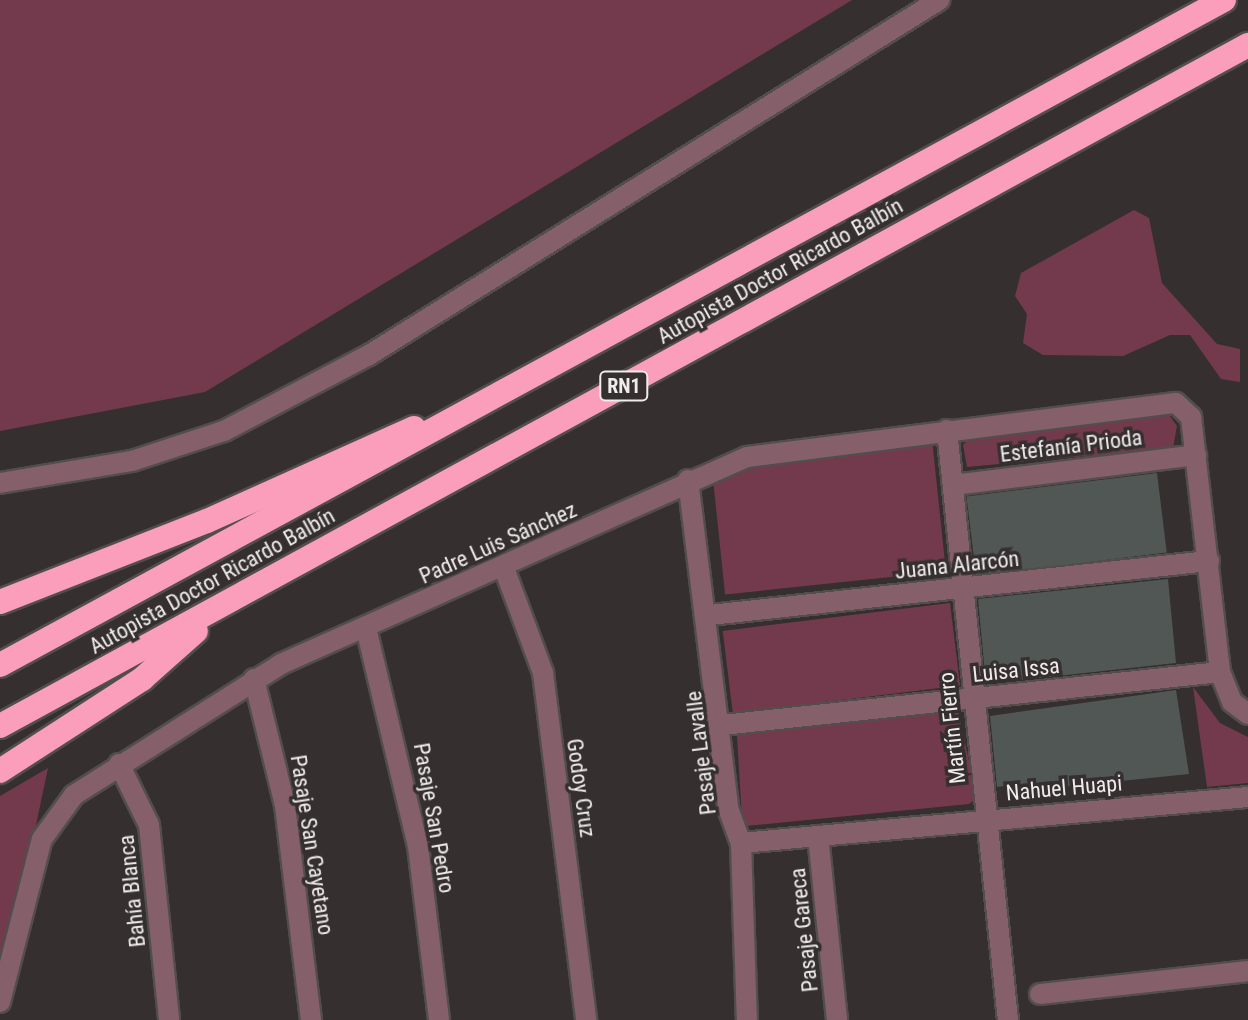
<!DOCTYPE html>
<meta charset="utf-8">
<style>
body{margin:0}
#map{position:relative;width:1248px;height:1020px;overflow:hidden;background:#352f30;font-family:"Roboto Condensed",sans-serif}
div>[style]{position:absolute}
.green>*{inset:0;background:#733a4e;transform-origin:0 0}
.building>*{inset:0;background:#505755;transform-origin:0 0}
.roads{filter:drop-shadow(2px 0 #534d4e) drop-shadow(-2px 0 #534d4e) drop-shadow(0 2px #534d4e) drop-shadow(0 -2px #534d4e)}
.minor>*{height:20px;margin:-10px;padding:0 10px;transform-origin:10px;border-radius:10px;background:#85606b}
.highway>*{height:24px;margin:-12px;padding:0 12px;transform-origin:12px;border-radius:12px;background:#fa9ebb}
span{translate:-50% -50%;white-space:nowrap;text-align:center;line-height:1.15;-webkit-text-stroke:7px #352f30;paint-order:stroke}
.shield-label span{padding:2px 6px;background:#352f30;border:2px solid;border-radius:6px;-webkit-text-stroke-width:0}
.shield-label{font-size:20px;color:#f0eced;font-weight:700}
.street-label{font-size:22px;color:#f0eced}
</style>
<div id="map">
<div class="green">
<div style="clip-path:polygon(0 0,852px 0,205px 392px,0 431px)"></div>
<div style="clip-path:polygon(1134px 210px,1149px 218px,1162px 283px,1217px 344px,1240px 349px,1240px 382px,1221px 379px,1190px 335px,1170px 335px,1123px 356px,1043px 355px,1023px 343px,1027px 314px,1015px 296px,1021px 273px)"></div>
<div style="clip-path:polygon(1167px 412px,1177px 426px,1173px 448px,967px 467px,963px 445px,970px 438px)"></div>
<div style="left:932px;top:439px;width:133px;height:222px;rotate:84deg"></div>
<div style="left:950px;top:603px;width:83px;height:229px;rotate:83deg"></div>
<div style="clip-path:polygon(1193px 687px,1220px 723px,1248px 737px,1248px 783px,1207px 787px)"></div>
<div style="clip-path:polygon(958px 710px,977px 798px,969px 804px,746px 826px,742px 820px,737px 735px)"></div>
<div style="clip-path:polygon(48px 768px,6px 968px,0 982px,0 796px)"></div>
</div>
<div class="building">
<div style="left:1157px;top:473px;width:80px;height:192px;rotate:83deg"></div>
<div style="clip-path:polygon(1168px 579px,1176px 663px,1021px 680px,1020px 671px,985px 674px,978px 599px)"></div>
<div style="clip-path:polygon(1176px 690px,1189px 774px,1033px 790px,1032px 783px,997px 787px,990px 716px)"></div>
</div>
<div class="roads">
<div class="minor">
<div style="left:947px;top:430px;width:593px;rotate:84.1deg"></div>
<div style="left:688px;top:480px;width:330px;rotate:83deg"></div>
<div style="left:728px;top:808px;width:37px;rotate:70deg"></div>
<div style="left:741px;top:843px;width:177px;rotate:88.1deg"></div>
<div style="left:0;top:483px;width:134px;rotate:-9.5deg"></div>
<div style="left:132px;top:461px;width:97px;rotate:-18.1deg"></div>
<div style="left:224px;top:431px;width:164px;rotate:-27.7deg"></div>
<div style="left:369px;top:355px;width:672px;rotate:-31.91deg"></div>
<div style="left:953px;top:485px;width:245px;rotate:-7deg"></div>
<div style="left:504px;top:568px;width:112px;rotate:69.6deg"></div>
<div style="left:543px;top:673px;width:350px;rotate:82.9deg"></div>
<div style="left:710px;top:615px;width:502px;rotate:-6.18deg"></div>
<div style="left:366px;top:628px;width:224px;rotate:76.6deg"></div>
<div style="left:418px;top:846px;width:175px;rotate:83.1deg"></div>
<div style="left:254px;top:679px;width:130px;rotate:76.2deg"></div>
<div style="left:285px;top:805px;width:217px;rotate:83.1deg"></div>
<div style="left:722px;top:725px;width:501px;rotate:-6.07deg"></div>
<div style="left:119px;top:764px;width:68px;rotate:63.8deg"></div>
<div style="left:149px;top:825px;width:196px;rotate:84.1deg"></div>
<div style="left:818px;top:836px;width:185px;rotate:84.1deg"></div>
<div style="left:741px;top:843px;width:509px;rotate:-5.18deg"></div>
<div style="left:1040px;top:994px;width:209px;rotate:-6.3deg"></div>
<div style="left:0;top:1002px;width:168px;rotate:-75.6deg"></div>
<div style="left:42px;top:839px;width:54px;rotate:-54deg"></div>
<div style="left:74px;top:795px;width:245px;rotate:-32.3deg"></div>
<div style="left:281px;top:664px;width:510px;rotate:-23.95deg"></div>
<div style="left:747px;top:457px;width:432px;rotate:-7.2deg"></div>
<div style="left:1176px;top:403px;width:21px;rotate:43deg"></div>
<div style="left:1191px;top:417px;width:257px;rotate:83.5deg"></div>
<div style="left:1220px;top:672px;width:32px;rotate:68deg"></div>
<div style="left:1232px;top:702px;width:20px;rotate:37deg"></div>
</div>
<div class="highway">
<div style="left:0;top:602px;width:222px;rotate:-21.4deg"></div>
<div style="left:207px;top:521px;width:227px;rotate:-24.2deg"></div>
<div style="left:0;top:665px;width:1393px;rotate:-28.52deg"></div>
<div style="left:0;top:726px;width:1422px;rotate:-28.62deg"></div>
<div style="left:0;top:771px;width:169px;rotate:-32.9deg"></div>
<div style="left:142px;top:679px;width:72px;rotate:-41.6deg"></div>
</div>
</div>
<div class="shield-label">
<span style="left:624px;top:386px">RN1</span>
</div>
<div class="street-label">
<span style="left:780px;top:271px;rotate:-29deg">Autopista Doctor Ricardo Balbín</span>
<span style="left:1071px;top:446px;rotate:-7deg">Estefanía Prioda</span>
<span style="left:498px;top:543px;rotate:-24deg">Padre Luis Sánchez</span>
<span style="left:957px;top:565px;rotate:-6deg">Juana Alarcón</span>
<span style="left:212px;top:581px;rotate:-29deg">Autopista Doctor Ricardo Balbín</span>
<span style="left:1016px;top:670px;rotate:-6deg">Luisa Issa</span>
<span style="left:952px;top:728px;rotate:-96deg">Martín Fierro</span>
<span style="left:701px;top:753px;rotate:-97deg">Pasaje Lavalle</span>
<span style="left:581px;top:788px;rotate:82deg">Godoy Cruz</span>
<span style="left:1064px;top:788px;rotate:-5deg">Nahuel Huapi</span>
<span style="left:434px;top:818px;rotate:80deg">Pasaje San Pedro</span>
<span style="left:312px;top:845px;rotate:81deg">Pasaje San Cayetano</span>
<span style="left:132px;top:891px;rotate:-96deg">Bahía Blanca</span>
<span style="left:804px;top:930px;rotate:-96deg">Pasaje Gareca</span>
</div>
</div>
